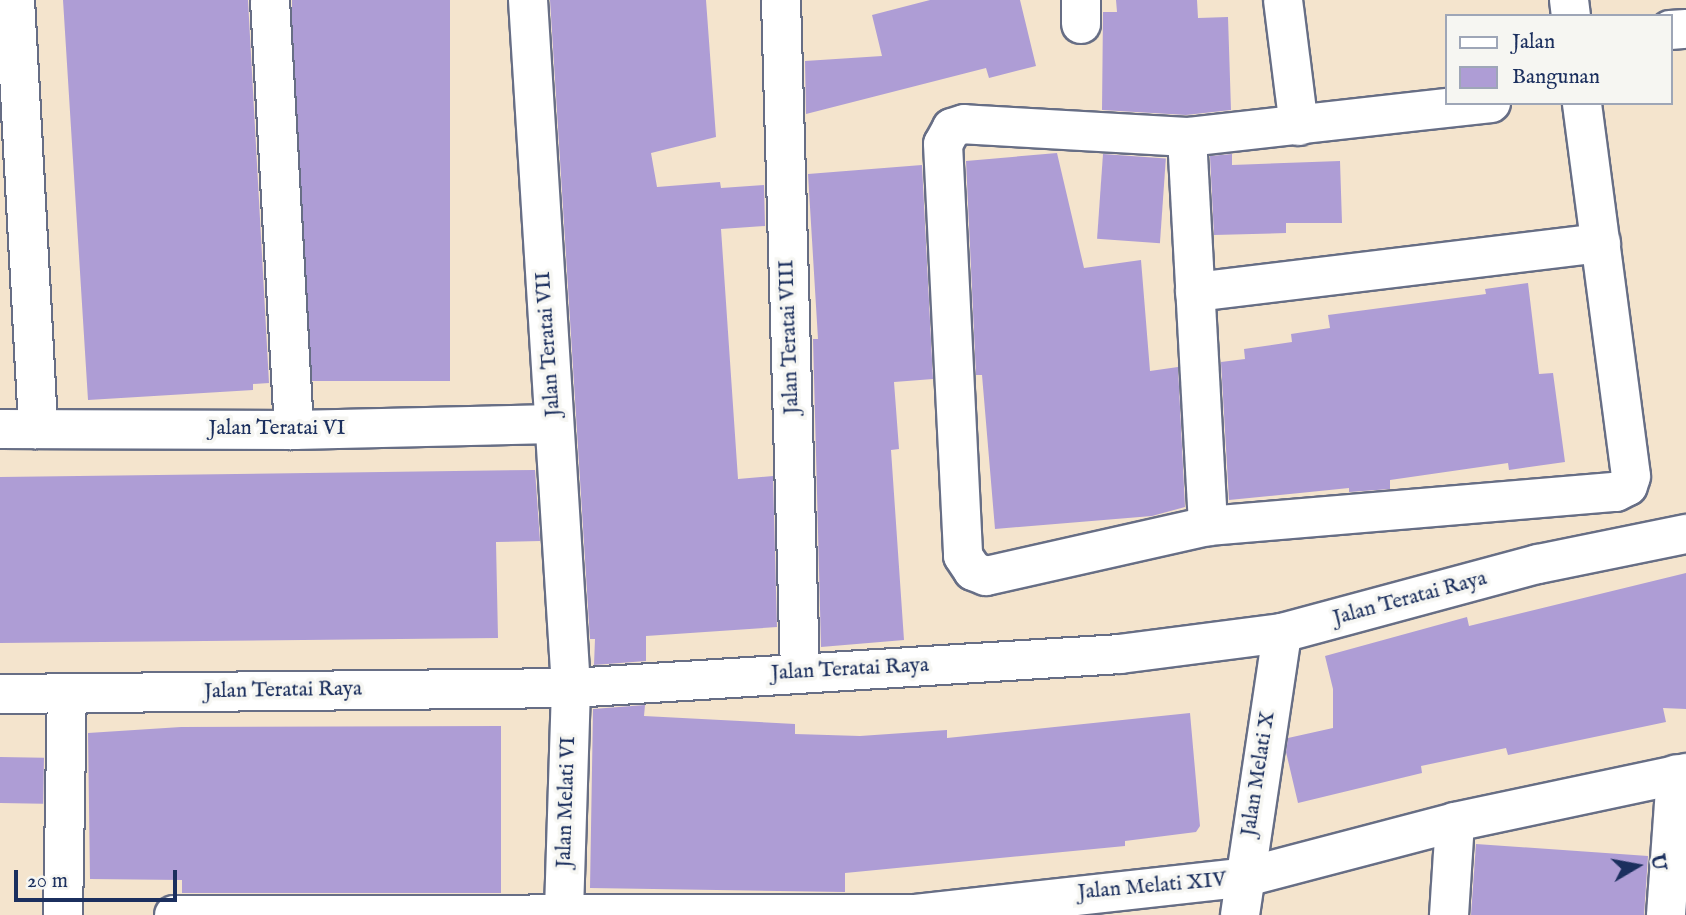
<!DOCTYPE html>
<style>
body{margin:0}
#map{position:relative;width:1686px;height:915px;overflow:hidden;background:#f4e4cd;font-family:"IM FELL English",serif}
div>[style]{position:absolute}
.building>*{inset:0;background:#ae9dd5;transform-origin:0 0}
.roads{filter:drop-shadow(2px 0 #676e85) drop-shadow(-2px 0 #676e85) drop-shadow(0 2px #676e85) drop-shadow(0 -2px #676e85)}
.minor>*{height:38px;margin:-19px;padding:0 19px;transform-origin:19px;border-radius:19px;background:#fff}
span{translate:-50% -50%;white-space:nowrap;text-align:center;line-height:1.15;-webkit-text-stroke:7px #f6f6f2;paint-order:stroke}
.street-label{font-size:21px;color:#1b2f5e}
.legend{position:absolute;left:1445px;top:14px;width:228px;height:91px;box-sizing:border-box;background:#f6f6f2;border:2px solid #9ea6b7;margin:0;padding:9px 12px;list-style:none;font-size:21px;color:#1b2f5e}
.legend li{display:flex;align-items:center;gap:14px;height:35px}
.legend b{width:35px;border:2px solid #9ea6b7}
.north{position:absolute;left:1602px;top:831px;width:70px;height:70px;-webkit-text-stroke:5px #f6f6f2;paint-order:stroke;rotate:80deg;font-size:19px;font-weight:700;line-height:28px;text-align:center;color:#1b2f5e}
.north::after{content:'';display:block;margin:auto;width:24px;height:32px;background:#1b2f5e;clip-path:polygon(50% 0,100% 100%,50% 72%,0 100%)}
.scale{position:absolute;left:14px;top:870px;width:163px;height:32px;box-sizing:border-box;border:4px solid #1b2f5e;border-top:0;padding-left:9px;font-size:21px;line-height:24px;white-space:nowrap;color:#1b2f5e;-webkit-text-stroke:5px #f6f6f2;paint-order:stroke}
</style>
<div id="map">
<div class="building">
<div style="clip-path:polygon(63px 0,248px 0,269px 383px,253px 384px,253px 390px,88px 400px)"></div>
<div style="left:292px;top:0;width:158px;height:381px"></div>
<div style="clip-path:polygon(550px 0,706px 0,716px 137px,651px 153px,657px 187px,720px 182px,721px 188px,764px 185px,765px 226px,721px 229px,738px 479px,773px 476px,777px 627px,646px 636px,646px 661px,594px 665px,595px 639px,590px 639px)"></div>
<div style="clip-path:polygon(930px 0,1020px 0,1036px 66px,989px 78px,986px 68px,806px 114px,805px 61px,882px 56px,872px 15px)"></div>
<div style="clip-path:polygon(1116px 0,1197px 0,1198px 18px,1228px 17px,1231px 110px,1186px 115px,1102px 110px,1103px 12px,1117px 12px)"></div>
<div style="clip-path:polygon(1057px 153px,1084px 268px,1141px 260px,1150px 371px,1178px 367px,1185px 507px,1152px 516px,995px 529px,982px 375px,976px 375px,966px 161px)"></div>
<div style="left:1103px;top:154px;width:63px;height:85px;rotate:4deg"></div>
<div style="clip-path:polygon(1232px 154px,1232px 165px,1340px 161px,1342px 223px,1286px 223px,1286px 233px,1214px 235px,1210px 156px)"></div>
<div style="clip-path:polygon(922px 165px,933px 379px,894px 382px,899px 449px,891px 450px,904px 640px,821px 647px,813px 339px,818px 339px,808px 174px)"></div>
<div style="clip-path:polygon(1528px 283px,1539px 374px,1553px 373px,1565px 462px,1509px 470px,1508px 463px,1390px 480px,1390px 489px,1349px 492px,1349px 488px,1229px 500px,1221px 362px,1245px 359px,1244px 349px,1292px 342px,1291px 334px,1330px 328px,1328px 315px,1486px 294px,1485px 289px)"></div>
<div style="clip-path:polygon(535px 470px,540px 541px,496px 542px,498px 638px,0 643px,0 477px)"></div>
<div style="clip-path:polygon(1686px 573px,1686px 709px,1663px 708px,1666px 722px,1508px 755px,1506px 748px,1421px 766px,1422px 773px,1298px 803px,1286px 752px,1288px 738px,1333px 728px,1333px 689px,1325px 656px,1467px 617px,1469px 626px)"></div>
<div style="clip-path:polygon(645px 705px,644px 716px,795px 724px,795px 734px,860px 736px,947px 730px,947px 738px,1190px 713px,1200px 826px,1196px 832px,1125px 841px,1125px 846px,845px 873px,845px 892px,590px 888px,593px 709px)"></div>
<div style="clip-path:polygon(501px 726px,501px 893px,182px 893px,182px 880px,90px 879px,88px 733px,181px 727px)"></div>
<div style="left:0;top:757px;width:44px;height:46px;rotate:1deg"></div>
<div style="clip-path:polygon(1476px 844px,1648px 856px,1644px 915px,1471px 915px)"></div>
</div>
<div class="roads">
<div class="minor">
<div style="left:15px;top:0;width:430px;rotate:86.9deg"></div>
<div style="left:270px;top:0;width:431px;rotate:86.8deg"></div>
<div style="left:528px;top:0;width:689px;rotate:86.42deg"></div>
<div style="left:571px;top:688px;width:227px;rotate:91.8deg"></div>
<div style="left:781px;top:0;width:673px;rotate:88.38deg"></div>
<div style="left:1081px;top:0;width:24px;rotate:90deg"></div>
<div style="left:1283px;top:0;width:127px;rotate:82.8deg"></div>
<div style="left:1569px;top:0;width:16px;rotate:83deg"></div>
<div style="left:1670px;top:30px;width:16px;rotate:-4deg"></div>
<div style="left:1491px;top:103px;width:306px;rotate:173.6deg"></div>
<div style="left:1187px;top:137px;width:223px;rotate:-176.7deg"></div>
<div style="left:964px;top:124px;width:13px;rotate:162deg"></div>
<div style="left:952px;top:128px;width:18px;rotate:119deg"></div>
<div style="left:943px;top:144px;width:412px;rotate:87.2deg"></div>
<div style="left:963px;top:556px;width:18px;rotate:56deg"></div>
<div style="left:973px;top:571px;width:14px;rotate:21deg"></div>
<div style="left:986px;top:576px;width:228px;rotate:-12.7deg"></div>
<div style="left:1208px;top:526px;width:409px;rotate:-4.8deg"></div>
<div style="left:1616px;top:492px;width:13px;rotate:-27deg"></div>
<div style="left:1628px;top:486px;width:10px;rotate:-73deg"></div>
<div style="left:1631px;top:476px;width:376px;rotate:-97.5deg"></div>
<div style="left:1187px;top:137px;width:390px;rotate:86.9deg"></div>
<div style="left:1195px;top:292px;width:409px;rotate:-6.9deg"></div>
<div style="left:0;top:429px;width:294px;rotate:0.2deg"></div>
<div style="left:294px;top:430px;width:260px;rotate:-1.3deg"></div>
<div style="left:0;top:694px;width:571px;rotate:-0.6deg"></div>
<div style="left:571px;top:688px;width:550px;rotate:-3.54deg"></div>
<div style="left:1120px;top:654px;width:163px;rotate:-7.4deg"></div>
<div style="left:1282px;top:633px;width:265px;rotate:-15.1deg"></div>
<div style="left:1538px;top:564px;width:151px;rotate:-11.5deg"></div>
<div style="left:63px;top:915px;width:221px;rotate:-89deg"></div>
<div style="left:174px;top:915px;width:740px;rotate:-0.08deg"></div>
<div style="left:914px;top:914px;width:330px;rotate:-6.3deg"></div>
<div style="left:1242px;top:878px;width:220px;rotate:-14.7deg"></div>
<div style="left:1455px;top:822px;width:236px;rotate:-12deg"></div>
<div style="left:1240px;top:915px;width:285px;rotate:-81.5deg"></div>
<div style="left:1449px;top:915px;width:93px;rotate:-86.3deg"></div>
<div style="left:1666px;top:915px;width:141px;rotate:-85.9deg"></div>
</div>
</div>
<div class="street-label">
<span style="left:790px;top:337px;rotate:-92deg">Jalan Teratai VIII</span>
<span style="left:549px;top:344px;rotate:-94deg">Jalan Teratai VII</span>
<span style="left:277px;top:429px">Jalan Teratai VI</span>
<span style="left:1410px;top:599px;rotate:-15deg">Jalan Teratai Raya</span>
<span style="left:850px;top:670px;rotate:-3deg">Jalan Teratai Raya</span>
<span style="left:283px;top:691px;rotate:-1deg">Jalan Teratai Raya</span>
<span style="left:1259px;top:774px;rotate:-81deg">Jalan Melati X</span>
<span style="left:567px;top:802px;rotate:-88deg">Jalan Melati VI</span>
<span style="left:1152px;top:887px;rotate:-5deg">Jalan Melati XIV</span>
</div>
<ul class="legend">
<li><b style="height:9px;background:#fff"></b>Jalan</li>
<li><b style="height:19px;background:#ae9dd5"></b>Bangunan</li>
</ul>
<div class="north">U</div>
<div class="scale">20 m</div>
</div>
